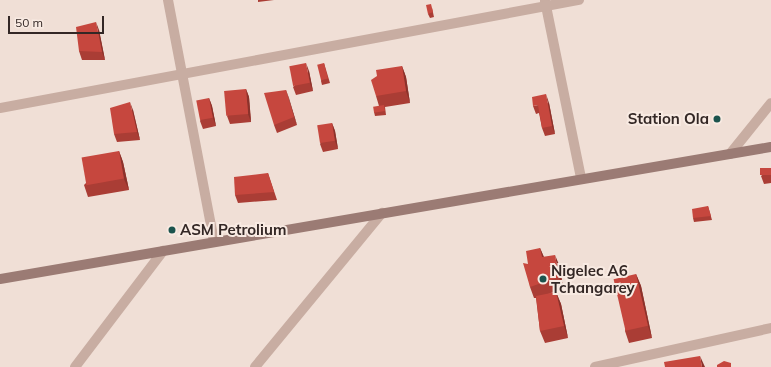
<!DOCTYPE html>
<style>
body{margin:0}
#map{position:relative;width:771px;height:367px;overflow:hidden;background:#f0dfd6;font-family:Mulish,sans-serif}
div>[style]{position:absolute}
.minor>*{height:10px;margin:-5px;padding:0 5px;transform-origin:5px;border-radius:5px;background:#c8ada2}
.secondary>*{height:10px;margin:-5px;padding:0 5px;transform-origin:5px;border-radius:5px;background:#9b7b74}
.wall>*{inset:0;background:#aa3d35}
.shaded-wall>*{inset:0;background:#8b322b}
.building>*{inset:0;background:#c6473e;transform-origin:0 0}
.dots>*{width:11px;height:11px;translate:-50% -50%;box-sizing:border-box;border:2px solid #f8eae2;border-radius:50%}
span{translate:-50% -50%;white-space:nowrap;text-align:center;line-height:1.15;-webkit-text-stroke:4px #f8eae2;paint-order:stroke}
.poi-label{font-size:15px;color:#332725;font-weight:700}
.right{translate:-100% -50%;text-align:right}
.left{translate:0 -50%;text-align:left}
.scale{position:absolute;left:8px;top:16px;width:96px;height:18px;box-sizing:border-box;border:2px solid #332725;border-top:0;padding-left:5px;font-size:12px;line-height:14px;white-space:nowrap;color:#332725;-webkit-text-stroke:3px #f8eae2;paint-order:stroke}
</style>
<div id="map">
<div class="minor">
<div style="left:168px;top:0;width:246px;rotate:79.2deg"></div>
<div style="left:545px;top:1px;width:181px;rotate:78.5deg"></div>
<div style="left:0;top:108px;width:589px;rotate:-10.57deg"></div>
<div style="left:730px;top:154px;width:65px;rotate:-51.2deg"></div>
<div style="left:75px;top:367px;width:146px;rotate:-52.8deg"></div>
<div style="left:255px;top:367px;width:200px;rotate:-50.5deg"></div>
<div style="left:595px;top:367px;width:180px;rotate:-12.5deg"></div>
</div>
<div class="secondary">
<div style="left:0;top:279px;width:782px;rotate:-9.72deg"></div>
</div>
<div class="wall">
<div style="clip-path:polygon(258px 0,274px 0,258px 2px)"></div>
<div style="clip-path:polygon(432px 8px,434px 17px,430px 18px,428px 14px)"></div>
<div style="clip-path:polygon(99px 30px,105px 60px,82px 60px,79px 51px)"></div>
<div style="clip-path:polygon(324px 63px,330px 83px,322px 85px,321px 81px)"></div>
<div style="clip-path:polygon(402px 66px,406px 77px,410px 103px,385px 107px,386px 115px,375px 116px,374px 112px,379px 106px,376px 96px)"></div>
<div style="clip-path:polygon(309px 71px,313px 91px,296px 95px,293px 87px)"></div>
<div style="clip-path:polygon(246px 89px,249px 97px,251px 122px,230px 124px,227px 116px)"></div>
<div style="clip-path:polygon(286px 90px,297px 125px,277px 133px,274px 125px)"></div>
<div style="clip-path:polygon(209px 98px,212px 106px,216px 126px,203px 129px,200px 121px)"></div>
<div style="clip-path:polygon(549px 103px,555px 134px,545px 136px,542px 128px,539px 113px,536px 114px,533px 106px)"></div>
<div style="clip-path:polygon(133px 110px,140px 140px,117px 142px,114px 134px)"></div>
<div style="clip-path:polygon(332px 123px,335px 131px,338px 149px,323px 152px,320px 144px)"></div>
<div style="clip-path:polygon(119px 151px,123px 162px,129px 190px,88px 197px,84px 185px)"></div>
<div style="clip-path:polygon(771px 168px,771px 183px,764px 184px,761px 176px)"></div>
<div style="clip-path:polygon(268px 173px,277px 200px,238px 203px,235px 195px)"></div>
<div style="clip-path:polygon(708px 206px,712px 220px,694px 222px,693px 218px)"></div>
<div style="clip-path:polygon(540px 248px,544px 257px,560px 267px,563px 289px,548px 294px,556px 292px,561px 304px,568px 338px,545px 343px,540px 331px,536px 298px,534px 298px,530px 287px,528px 264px)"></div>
<div style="clip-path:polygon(636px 274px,641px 286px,652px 338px,629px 343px,625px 331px)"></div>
</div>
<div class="shaded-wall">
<div style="clip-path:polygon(96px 22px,99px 30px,105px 60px,102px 52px)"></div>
<div style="clip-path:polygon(306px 63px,309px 71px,313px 91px,310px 83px)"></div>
<div style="clip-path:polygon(402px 66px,406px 77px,410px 103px,406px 91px)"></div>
<div style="clip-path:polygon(246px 89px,249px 97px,251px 122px,248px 114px)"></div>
<div style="clip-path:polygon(286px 90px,289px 98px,297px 125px,294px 117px)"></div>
<div style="clip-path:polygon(546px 94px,549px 103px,555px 134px,552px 126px)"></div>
<div style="clip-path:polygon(209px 98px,212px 106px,216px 126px,213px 118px)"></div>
<div style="clip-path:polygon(130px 102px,133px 110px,140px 140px,137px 132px)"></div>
<div style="clip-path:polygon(332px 123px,335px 131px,338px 149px,335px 141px)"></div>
<div style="clip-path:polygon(119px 151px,123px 162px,129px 190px,124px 179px)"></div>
<div style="clip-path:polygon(540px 248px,545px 260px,542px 257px)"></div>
<div style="clip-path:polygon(555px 255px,560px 267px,563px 289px,559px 277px)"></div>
<div style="clip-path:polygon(636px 274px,641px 286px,652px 338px,648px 326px)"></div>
<div style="clip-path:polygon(556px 292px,561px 304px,568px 338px,564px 326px)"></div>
<div style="clip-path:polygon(700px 356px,705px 367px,702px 367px)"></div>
</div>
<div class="building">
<div style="clip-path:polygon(431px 4px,433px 12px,428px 14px,426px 5px)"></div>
<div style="clip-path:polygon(96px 22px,102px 52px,79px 51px,76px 27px)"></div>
<div style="left:306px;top:63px;width:20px;height:17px;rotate:79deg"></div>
<div style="left:324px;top:63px;width:16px;height:7px;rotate:76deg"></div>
<div style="clip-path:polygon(402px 66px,406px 91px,376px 96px,371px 80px,377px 76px,376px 70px)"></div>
<div style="left:246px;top:89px;width:25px;height:22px;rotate:85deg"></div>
<div style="clip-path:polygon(286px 90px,294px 117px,274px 125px,264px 93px)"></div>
<div style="clip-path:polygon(546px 94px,552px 126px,542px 128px,538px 105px,533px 106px,532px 97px)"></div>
<div style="left:209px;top:98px;width:20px;height:13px;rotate:79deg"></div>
<div style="clip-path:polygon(130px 102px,137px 132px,114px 134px,110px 108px)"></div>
<div style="left:384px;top:105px;width:6px;height:11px;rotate:81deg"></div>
<div style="left:332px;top:123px;width:18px;height:15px;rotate:81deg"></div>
<div style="left:119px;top:151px;width:28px;height:38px;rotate:80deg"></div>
<div style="left:771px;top:168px;width:7px;height:11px;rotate:90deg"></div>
<div style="clip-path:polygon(268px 173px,274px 192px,235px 195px,234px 177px)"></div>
<div style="clip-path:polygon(708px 206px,711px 216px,693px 218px,692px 209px)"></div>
<div style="clip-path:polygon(540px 248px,542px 257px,555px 255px,559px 277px,530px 287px,523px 263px,528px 264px,526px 251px)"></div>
<div style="left:636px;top:274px;width:53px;height:23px;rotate:77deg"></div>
<div style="clip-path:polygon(556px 292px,564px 326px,540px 331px,536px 296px)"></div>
<div style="clip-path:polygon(700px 356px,702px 367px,665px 367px,664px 362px)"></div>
<div style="clip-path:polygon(724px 361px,731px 363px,731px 367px,717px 367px,717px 365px)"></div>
</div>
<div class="dots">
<div style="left:717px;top:119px;background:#1b534d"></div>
<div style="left:172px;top:230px;background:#1b534d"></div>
<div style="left:543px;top:279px;background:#1b534d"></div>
</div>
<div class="poi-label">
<span class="right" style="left:709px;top:119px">Station Ola</span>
<span class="left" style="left:180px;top:230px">ASM Petrolium</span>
<span class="left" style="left:551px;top:279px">Nigelec A6<br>Tchangarey</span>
</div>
<div class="scale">50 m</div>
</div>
